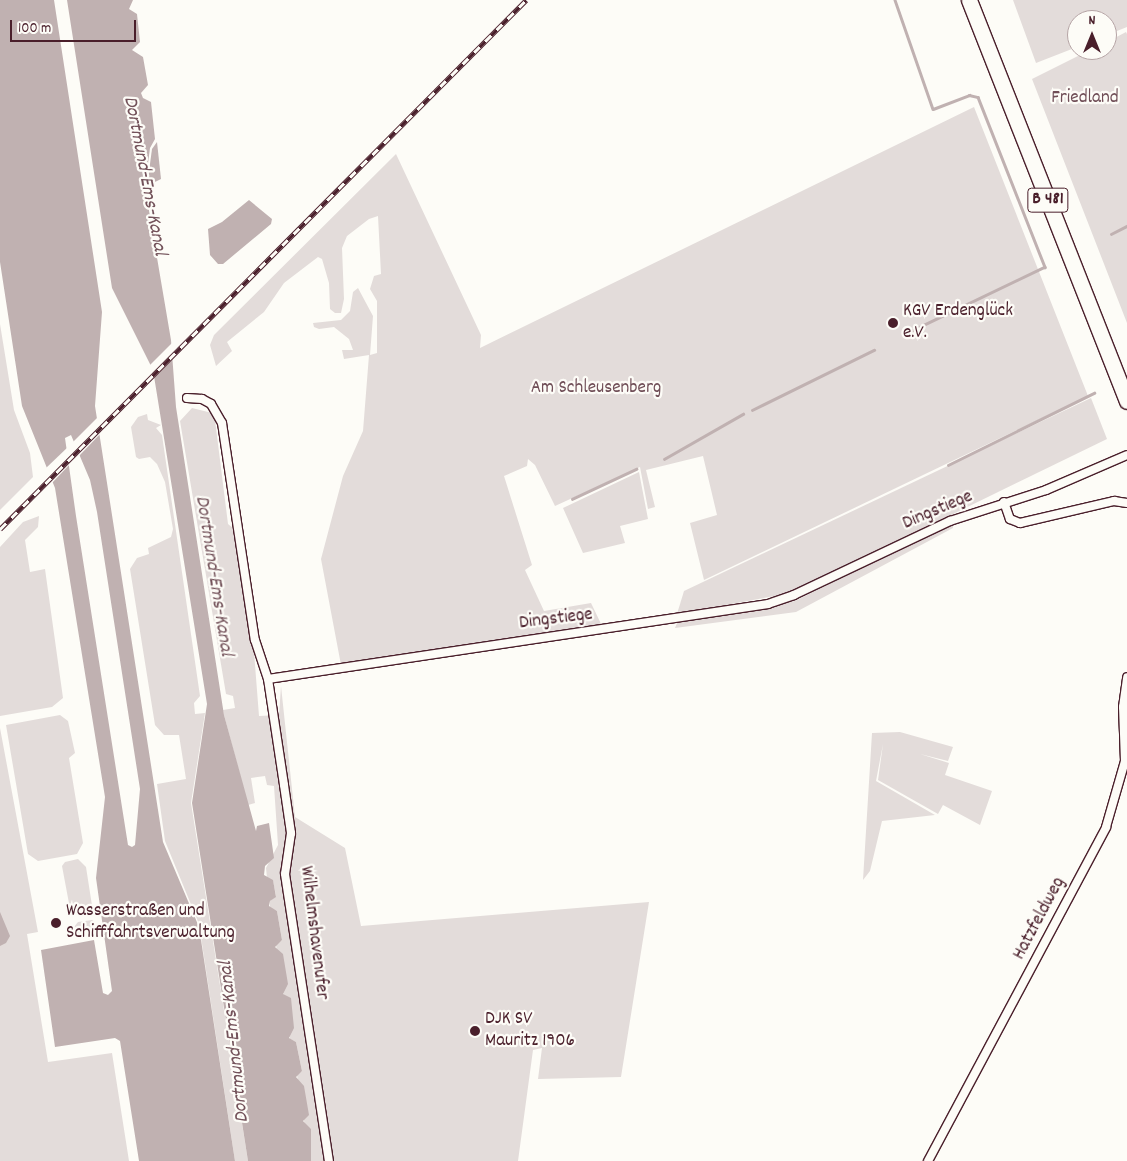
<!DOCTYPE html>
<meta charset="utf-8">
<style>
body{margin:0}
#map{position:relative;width:1127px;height:1161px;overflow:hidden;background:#fdfcf7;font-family:Dekko,sans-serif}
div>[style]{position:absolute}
.green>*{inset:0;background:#e3dcda}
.water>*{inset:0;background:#c0b1b1}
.pier>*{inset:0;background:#fdfcf7}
.stream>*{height:2.5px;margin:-1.25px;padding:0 1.25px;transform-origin:1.25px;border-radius:1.25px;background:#c0b1b1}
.roads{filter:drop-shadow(1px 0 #4a1f2b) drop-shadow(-1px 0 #4a1f2b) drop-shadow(0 1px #4a1f2b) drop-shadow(0 -1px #4a1f2b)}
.street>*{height:8px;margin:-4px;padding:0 4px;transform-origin:4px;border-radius:4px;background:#fdfcf7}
.highway>*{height:15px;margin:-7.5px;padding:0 7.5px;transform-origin:7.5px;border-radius:7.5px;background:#fdfcf7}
.rail>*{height:4.5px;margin-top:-2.25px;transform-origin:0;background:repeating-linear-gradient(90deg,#fdfcf7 0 8px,#4a1f2b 0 16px);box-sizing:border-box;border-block:1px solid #4a1f2b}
.dots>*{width:14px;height:14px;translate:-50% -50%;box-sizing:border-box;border:2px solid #fdfcf7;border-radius:50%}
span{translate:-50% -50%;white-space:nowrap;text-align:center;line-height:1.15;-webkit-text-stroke:4.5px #fdfcf7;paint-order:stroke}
.shield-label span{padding:1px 4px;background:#fdfcf7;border:1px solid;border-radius:4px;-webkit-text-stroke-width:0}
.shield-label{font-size:18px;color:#4a1f2b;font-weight:700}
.park-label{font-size:19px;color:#704e57}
.poi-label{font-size:19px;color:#4a1f2b}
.left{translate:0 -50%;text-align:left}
.street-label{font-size:19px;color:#4a1f2b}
.water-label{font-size:20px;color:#73525a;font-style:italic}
.north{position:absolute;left:1067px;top:10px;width:50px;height:50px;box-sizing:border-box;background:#fdfcf7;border:1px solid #b5a4a5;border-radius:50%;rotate:0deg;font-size:14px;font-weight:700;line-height:20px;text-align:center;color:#4a1f2b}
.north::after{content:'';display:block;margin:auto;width:18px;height:22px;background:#4a1f2b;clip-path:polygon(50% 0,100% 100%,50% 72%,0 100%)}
.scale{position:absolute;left:10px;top:20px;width:126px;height:22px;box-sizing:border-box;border:2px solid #4a1f2b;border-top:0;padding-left:6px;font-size:15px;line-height:18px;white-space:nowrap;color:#4a1f2b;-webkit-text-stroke:4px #fdfcf7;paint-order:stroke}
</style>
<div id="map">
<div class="green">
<div style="clip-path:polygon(1013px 0,1127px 0,1127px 27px,1107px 35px,1107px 20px,1077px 20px,1077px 47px,1036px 63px)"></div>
<div style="clip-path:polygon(1126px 32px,1127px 34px,1127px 323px,1032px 79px,1090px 50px,1107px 50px,1107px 42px)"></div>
<div style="clip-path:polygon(974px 107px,1088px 396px,704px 580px,690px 523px,717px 515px,703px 456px,646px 470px,655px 507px,648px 509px,640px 467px,555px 506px,535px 465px,528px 459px,527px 466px,504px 476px,532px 565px,525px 570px,544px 611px,591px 603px,603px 628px,341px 665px,321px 559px,343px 476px,363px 431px,369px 355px,344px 359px,342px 350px,353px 350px,349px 339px,334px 327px,319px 329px,314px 327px,313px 323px,341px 320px,350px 311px,353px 292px,358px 288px,373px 316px,370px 355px,377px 353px,377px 301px,370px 289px,374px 276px,381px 274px,378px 216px,369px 219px,347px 236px,342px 248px,344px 299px,341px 313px,335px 313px,330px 309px,329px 283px,322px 259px,318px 257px,284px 283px,264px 312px,227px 342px,232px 351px,216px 366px,210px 345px,214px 335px,396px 154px,481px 335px,480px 348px)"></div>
<div style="clip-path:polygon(0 324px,14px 410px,30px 453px,33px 477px,0 510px)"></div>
<div style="clip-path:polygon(1091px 398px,1107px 439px,791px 593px,677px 614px,684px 591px)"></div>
<div style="clip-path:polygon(192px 408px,212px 413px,215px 420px,228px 524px,234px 529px,254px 652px,259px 716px,279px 715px,281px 686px,295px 817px,345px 848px,361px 926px,649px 902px,621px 1077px,538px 1079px,542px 1048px,533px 1050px,518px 1161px,311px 1161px,311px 1129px,305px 1127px,297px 1075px,302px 1071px,296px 1042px,290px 1039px,276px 945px,282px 940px,277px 911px,270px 908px,270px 901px,276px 896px,273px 881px,267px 878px,266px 868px,278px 845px,274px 786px,267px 785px,265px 776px,251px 778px,255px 803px,248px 805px,224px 715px,223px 710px,235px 708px,233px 696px,226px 694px,180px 421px)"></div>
<div style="clip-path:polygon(147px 414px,148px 420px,161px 425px,156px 428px,162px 435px,200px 696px,194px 703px,195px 714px,205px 713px,191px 803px,248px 1161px,235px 1161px,199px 924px,165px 841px,157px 784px,186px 779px,179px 735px,164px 735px,155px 725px,130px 569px,137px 558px,149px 554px,148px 548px,171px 537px,173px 529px,165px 482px,157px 464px,150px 457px,139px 459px,136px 457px,131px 427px,138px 417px)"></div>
<div style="clip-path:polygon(639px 472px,648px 519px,620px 526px,625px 543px,583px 553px,563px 508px)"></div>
<div style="clip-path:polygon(39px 516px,38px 527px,25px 540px,30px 572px,45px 569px,63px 698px,52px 707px,0 716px,0 547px,23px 522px)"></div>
<div style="clip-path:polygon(953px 523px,953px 528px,796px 612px,675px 628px,677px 623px,795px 601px)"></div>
<div style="clip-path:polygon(60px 715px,68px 721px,75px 753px,69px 758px,83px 843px,77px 854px,38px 861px,28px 854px,6px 725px)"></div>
<div style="clip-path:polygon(0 728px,38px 932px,27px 934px,48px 1062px,112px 1053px,129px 1161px,0 1161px)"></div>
<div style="clip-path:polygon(900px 732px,953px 747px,948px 761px,920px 754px,949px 763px,945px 775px,992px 791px,980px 825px,943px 805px,938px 814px,878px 780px,883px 744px,876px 781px,935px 815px,882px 821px,870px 871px,863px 880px,872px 733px)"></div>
<div style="clip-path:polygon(78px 859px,86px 867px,93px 912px,76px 915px,71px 914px,62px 866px,65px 862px)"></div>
<div style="clip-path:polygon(92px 920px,95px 922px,95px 936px,75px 936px,74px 927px,78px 922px)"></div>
</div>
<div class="water">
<div style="clip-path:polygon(evenodd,0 0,54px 0,102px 312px,95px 406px,163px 842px,199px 927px,235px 1161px,139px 1161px,120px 1041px,115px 1038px,55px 1047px,41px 950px,94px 940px,103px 993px,108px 995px,112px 991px,96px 878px,105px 797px,55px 488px,22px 406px,0 262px,0 0,71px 435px,90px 480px,97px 512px,140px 789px,135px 845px,132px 847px,128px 845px,76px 516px,65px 438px,71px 435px)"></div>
<div style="clip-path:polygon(67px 0,133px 0,129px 9px,137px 14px,140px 42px,132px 50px,143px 57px,148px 85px,141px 93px,143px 98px,151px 102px,155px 139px,150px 148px,145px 187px,171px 340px,176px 407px,224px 715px,256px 831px,257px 826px,269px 823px,274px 858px,265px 866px,264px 875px,273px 880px,276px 897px,270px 901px,269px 906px,277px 911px,282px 940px,275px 947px,283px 954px,288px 984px,283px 994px,291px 998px,294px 1028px,289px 1038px,296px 1042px,302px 1071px,296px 1077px,304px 1086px,309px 1115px,303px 1121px,311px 1129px,311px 1161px,248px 1161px,192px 803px,207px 704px,153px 370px,112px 288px)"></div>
<div style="clip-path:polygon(157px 142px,161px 179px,147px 186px,152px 149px)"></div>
<div style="clip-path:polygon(249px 200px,272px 219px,271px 224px,223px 264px,218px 264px,210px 255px,208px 229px,222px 222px)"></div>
<div style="clip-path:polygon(0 912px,10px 936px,6px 943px,0 946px)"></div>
</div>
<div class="pier">
<div style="clip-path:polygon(173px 342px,174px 358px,152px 380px,148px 367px)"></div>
<div style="clip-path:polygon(99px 416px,102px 432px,78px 457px,72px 443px)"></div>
<div style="clip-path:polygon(69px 446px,71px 463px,51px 484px,45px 469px)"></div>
</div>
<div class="stream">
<div style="left:895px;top:0;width:115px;rotate:70.8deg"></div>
<div style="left:933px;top:109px;width:39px;rotate:-21deg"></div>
<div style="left:969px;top:95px;width:9px;rotate:13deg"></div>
<div style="left:978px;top:97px;width:183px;rotate:68.5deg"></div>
<div style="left:1045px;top:267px;width:148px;rotate:154.3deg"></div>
<div style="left:1111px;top:234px;width:18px;rotate:-27deg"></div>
<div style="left:752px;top:410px;width:136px;rotate:-26.2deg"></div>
<div style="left:664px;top:459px;width:91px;rotate:-29.7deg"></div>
<div style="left:948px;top:465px;width:163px;rotate:-26.3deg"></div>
<div style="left:572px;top:499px;width:71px;rotate:-25.1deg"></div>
</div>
<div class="roads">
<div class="street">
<div style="left:187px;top:398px;width:15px;rotate:4deg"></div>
<div style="left:202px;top:399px;width:10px;rotate:29deg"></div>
<div style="left:211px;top:404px;width:22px;rotate:60deg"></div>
<div style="left:222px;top:423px;width:219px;rotate:81.4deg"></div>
<div style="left:255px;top:640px;width:41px;rotate:71.6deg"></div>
<div style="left:268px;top:679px;width:107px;rotate:81.4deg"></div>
<div style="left:284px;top:785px;width:49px;rotate:81.7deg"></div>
<div style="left:291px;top:833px;width:41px;rotate:98.3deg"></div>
<div style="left:285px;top:874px;width:290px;rotate:81.3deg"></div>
<div style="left:1004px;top:502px;width:18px;rotate:71deg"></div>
<div style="left:1010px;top:519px;width:11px;rotate:22deg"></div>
<div style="left:1020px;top:523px;width:97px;rotate:-13.2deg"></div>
<div style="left:1114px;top:501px;width:13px;rotate:9deg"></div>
<div style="left:268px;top:679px;width:506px;rotate:-8.53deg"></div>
<div style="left:768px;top:604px;width:28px;rotate:-19deg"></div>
<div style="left:794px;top:595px;width:173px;rotate:-25.4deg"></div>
<div style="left:950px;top:521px;width:101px;rotate:-17.9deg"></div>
<div style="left:1046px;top:490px;width:88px;rotate:-23.4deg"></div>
<div style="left:928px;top:1161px;width:378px;rotate:-61.9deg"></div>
<div style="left:1106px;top:827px;width:69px;rotate:-73.9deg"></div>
<div style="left:1125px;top:761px;width:54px;rotate:-92.1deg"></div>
<div style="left:1123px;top:707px;width:30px;rotate:-82deg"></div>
</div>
<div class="highway">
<div style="left:969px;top:0;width:431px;rotate:68.5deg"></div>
</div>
</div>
<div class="rail">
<div style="left:0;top:529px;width:746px;rotate:-45.16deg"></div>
</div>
<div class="dots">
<div style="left:893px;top:323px;background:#4a1f2b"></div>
<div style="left:56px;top:923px;background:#4a1f2b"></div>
<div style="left:475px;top:1031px;background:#4a1f2b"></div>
</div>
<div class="shield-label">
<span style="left:1048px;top:200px">B 481</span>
</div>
<div class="park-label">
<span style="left:1085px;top:99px">Friedland</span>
<span style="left:596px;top:389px">Am Schleusenberg</span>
</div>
<div class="poi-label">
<span class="left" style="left:903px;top:323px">KGV Erdenglück<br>e.V.</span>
<span class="left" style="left:66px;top:923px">Wasserstraßen und<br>Schifffahrtsverwaltung</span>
<span class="left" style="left:485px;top:1031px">DJK SV<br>Mauritz 1906</span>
</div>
<div class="street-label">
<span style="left:938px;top:511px;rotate:-23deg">Dingstiege</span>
<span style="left:556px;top:620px;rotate:-7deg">Dingstiege</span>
<span style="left:1040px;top:919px;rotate:-62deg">Hatzfeldweg</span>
<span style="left:313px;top:933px;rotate:83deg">Wilhelmshavenufer</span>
</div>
<div class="water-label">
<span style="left:144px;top:176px;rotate:79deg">Dortmund-Ems-Kanal</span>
<span style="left:213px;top:576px;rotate:81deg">Dortmund-Ems-Kanal</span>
<span style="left:235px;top:1042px;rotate:-96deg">Dortmund-Ems-Kanal</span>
</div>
<div class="north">N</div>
<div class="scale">100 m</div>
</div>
